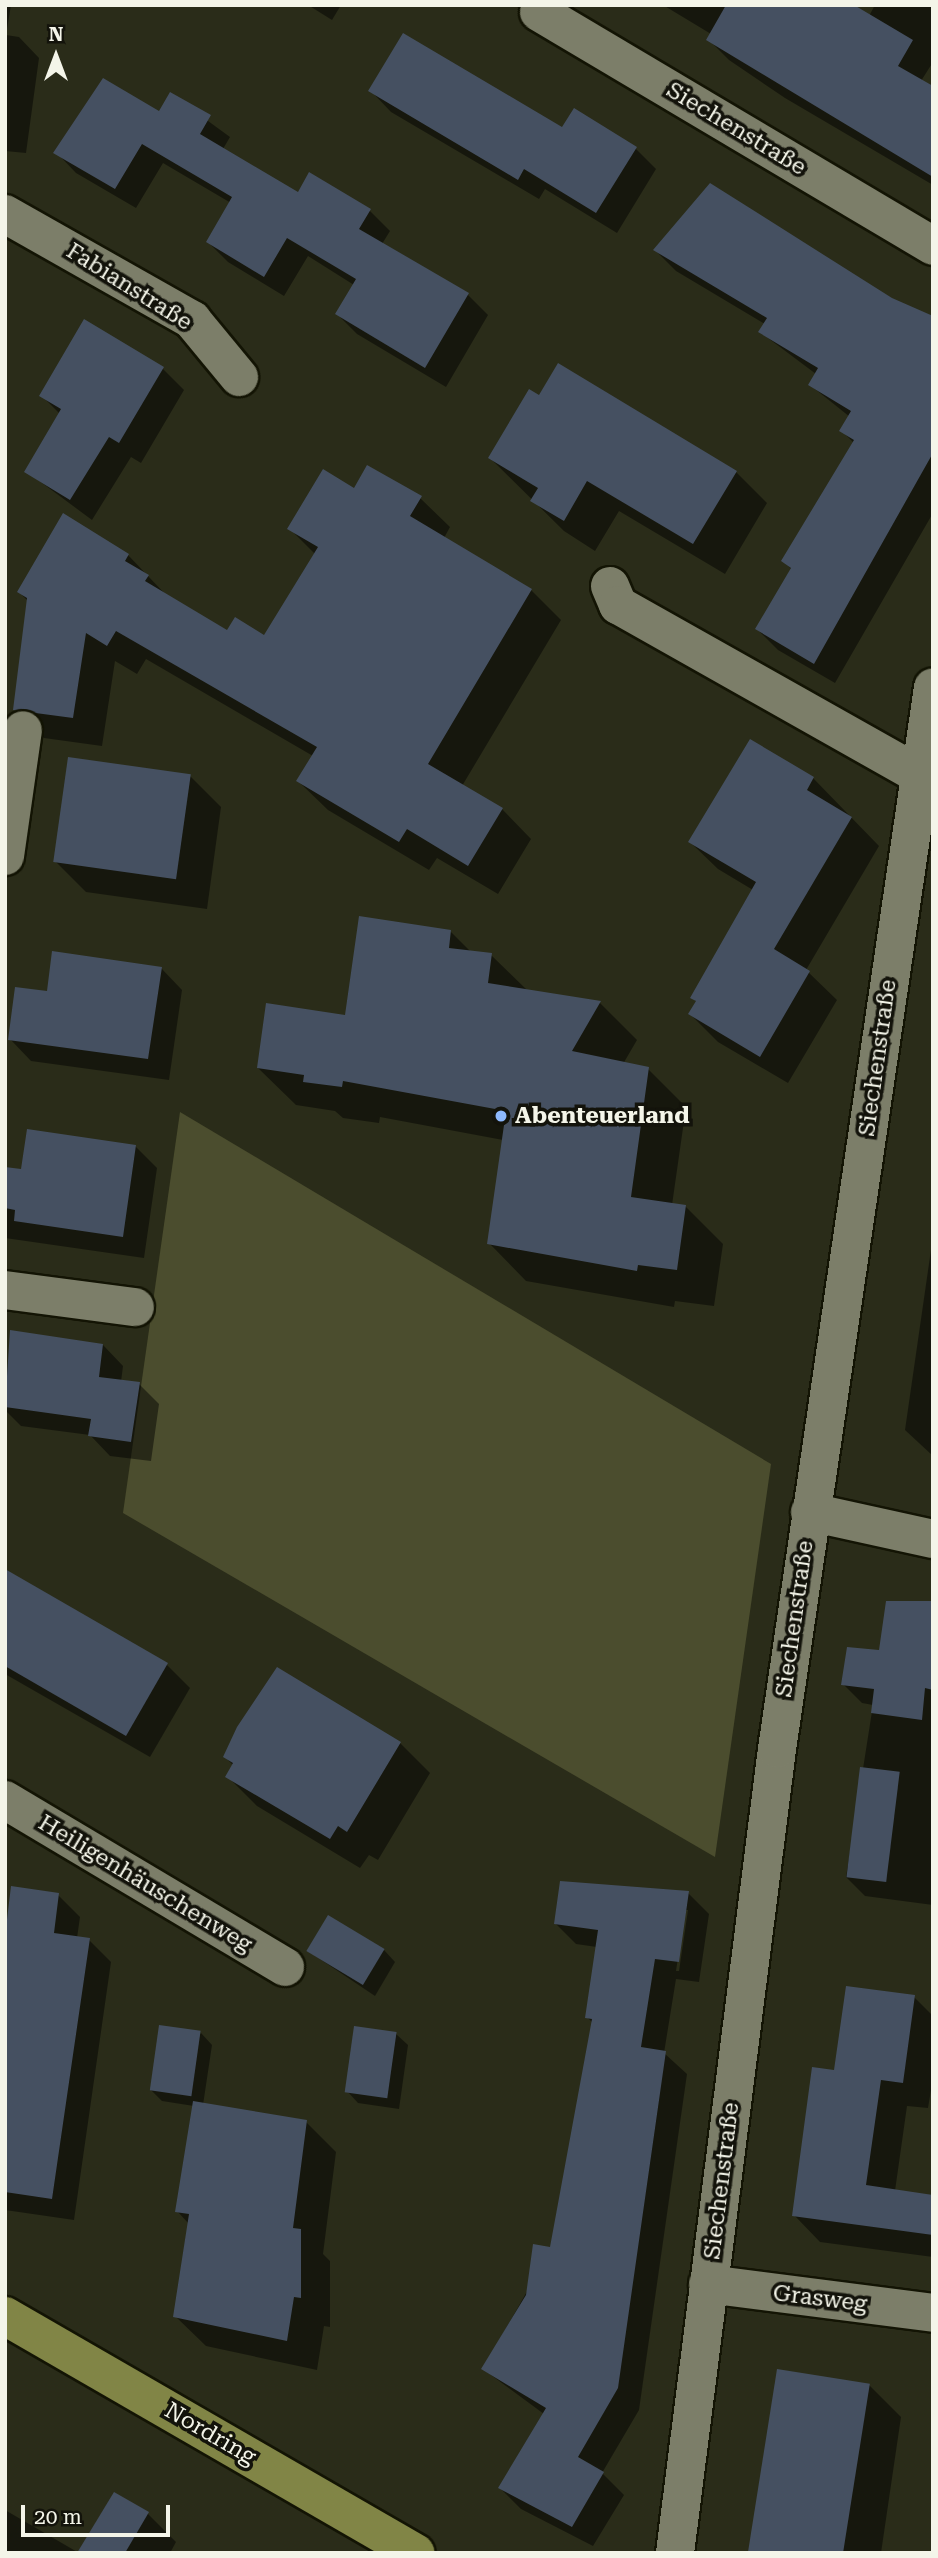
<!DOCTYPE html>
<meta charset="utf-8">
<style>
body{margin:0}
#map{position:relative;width:938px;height:2558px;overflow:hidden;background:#2a2c19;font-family:"Roboto Serif",serif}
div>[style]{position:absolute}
.green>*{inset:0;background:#4b4d2e}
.shadow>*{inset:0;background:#0007}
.building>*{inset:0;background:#455061;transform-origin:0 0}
.roads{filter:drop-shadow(2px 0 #131404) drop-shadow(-2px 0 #131404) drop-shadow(0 2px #131404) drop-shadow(0 -2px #131404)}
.minor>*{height:38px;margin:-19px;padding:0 19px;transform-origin:19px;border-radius:19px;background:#7c7e69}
.major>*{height:38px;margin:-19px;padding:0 19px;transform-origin:19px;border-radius:19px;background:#818546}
.dots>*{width:19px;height:19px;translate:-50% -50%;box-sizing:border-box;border:4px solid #13130b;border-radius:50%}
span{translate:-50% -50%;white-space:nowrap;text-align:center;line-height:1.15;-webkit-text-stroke:7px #13130b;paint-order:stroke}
.street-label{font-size:23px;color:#f4f5e9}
.poi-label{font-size:23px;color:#f4f5e9;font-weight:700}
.left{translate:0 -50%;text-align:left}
.frame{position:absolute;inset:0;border:7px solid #f4f5e9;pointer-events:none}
.north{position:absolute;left:21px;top:21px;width:70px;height:70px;-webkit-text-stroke:5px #13130b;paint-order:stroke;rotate:0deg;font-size:19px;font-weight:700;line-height:28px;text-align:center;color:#f4f5e9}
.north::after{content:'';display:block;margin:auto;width:24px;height:32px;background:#f4f5e9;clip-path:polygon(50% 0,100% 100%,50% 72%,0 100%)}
.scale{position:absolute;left:21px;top:2505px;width:149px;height:32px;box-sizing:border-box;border:4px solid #f4f5e9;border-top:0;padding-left:9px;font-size:21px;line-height:24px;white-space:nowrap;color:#f4f5e9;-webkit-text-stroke:5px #13130b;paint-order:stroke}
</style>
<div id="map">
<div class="green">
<div style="clip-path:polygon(180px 1112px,771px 1464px,715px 1857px,123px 1513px)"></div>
</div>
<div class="shadow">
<div style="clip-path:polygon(5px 5px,11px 5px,6px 35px,19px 37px,39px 58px,26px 153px,5px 151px)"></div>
<div style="clip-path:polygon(308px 5px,341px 5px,332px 20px)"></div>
<div style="clip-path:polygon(663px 5px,834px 5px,869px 16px,875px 5px,933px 5px,933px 62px,921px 81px,933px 88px,933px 185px,785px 98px,729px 60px,708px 39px,711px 34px)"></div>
<div style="clip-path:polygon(371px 91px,635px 148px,656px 169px,617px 233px,545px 189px,539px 199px,391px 112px)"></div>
<div style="clip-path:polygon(171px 94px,230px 137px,223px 149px,298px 194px,370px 211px,390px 231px,382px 244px,468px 295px,488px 315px,446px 387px,357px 334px,337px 314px,354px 285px,308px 256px,284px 296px,228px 262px,208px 242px,231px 203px,163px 163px,136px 208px,76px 173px,56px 152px,160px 113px)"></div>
<div style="clip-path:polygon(655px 250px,892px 300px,933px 321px,933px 513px,835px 683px,778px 650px,757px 629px,792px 570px,784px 561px,854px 443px,841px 430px,850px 417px,810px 385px,816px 374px,760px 332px,765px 324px,676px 271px)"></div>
<div style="clip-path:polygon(85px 322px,163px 369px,184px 390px,141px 463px,131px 457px,92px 520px,26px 471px,60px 414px,41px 395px)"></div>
<div style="clip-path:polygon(490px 458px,736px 472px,767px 503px,725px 574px,619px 511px,595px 551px,564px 531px)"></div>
<div style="clip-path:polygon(355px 491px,420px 498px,450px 527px,444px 538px,531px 590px,561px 620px,462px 786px,502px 809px,531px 839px,498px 894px,437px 858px,429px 870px,328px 810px,298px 781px,313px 756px,146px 659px,137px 674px,115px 661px,102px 746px,44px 738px,15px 709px,28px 601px,19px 592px,128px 555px,168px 597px,228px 633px,265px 637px,315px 554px,290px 529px)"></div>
<div style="clip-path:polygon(751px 741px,813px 778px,879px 846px,806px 970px,837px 1000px,788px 1083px,718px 1042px,690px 1014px,697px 1002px,692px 997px,753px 890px,718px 869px,690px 842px)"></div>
<div style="clip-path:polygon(190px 776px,221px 807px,207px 909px,86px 892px,55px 861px)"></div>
<div style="clip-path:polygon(451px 932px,471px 952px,491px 955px,528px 991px,600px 1003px,637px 1040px,623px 1064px,648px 1069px,686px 1107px,672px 1205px,685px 1206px,723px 1244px,714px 1306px,675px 1301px,674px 1307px,526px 1281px,489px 1243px,503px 1140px,380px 1117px,379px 1123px,343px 1118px,335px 1111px,296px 1105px,258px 1068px,346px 1017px)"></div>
<div style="clip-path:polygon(161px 968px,182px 990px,169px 1080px,31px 1061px,10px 1039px,48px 993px)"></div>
<div style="clip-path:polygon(135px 1146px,157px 1168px,144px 1258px,5px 1238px,5px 1169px,23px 1171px)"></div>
<div style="clip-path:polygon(933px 1236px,933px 1456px,905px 1430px)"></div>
<div style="clip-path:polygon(12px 1332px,103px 1345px,123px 1366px,121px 1382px,139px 1384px,159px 1404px,151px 1461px,110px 1456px,90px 1435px,21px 1426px,5px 1410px)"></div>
<div style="clip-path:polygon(5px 1571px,167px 1665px,190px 1688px,150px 1757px,5px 1674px)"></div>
<div style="clip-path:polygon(933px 1610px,933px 1905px,865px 1896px,846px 1877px,873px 1705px,862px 1703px,843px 1684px)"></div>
<div style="clip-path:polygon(400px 1743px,430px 1773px,378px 1860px,369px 1855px,360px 1868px,257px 1806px,227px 1776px,234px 1766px,225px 1757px)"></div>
<div style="clip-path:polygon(evenodd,688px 1893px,709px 1914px,699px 1982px,676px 1979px,664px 2053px,687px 2074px,639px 2410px,602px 2473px,624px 2495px,593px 2546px,521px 2509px,500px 2488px,544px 2414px,483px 2369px,551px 2249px,593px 2023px,587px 2017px,597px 1947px,576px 1944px,555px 1923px,688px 1893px,685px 1910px,688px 1910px,679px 1971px,676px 1971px,685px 1910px)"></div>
<div style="clip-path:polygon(58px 1895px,80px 1917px,77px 1938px,89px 1940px,111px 1962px,74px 2220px,5px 2210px,5px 1941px)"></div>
<div style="clip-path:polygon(384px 1950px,395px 1962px,375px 1996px,308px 1951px)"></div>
<div style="clip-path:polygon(914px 1997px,933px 2016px,933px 2078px,928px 2108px,907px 2106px,895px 2191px,933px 2197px,933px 2257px,820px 2242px,794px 2215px,835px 2072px)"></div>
<div style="clip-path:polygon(201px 2033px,212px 2045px,203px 2105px,306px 2122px,336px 2152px,323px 2254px,330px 2261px,330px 2327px,324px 2326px,317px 2370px,206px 2346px,175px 2316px,189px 2224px,177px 2211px,194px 2106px,162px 2101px,151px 2090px)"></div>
<div style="clip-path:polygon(396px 2034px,408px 2045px,399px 2109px,358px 2103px,347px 2091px)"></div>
<div style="clip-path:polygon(869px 2385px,901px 2417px,881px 2553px,751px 2553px)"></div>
<div style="clip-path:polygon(114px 2494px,148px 2514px,176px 2542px,170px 2553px,79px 2553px)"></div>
<div style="clip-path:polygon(5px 2510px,79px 2553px,5px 2553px)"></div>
</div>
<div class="building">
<div style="clip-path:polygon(726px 5px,854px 5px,913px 40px,898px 66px,933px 86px,933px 177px,706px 40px)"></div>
<div style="clip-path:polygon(403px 33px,562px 127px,574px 108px,637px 147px,596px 213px,524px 169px,518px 180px,368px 91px)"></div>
<div style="clip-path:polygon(103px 78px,159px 111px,170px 92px,211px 115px,200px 134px,298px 192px,309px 172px,371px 209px,359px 229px,469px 293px,425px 368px,335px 314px,356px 279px,287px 238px,264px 277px,206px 242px,232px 197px,142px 144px,115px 189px,53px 153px)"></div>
<div style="clip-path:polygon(710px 183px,892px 298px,933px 316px,933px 453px,814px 664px,755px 629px,791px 568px,781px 561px,854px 440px,839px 431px,851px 411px,808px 385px,818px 368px,758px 332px,767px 318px,653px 250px)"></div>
<div style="clip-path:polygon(84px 319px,164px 367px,119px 443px,109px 437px,70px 500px,24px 472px,61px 409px,39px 396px)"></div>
<div style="clip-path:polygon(558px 363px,737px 471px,693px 544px,587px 481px,564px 521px,530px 501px,538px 488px,488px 458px,529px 389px,539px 395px)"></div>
<div style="clip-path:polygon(367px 465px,422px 496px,410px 516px,532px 589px,428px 764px,503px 808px,468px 866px,407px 829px,399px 842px,296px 781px,317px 747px,116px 631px,107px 646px,86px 633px,73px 718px,13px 710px,27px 598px,17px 592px,63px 513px,129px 554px,125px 561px,149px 575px,145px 581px,227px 630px,235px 617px,264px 635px,318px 547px,287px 529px,323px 469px,354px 488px)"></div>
<div style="clip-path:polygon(750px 739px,814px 777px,807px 790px,852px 817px,774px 949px,810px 971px,760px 1057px,688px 1014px,696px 1001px,690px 998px,756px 882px,688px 842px)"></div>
<div style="left:68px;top:757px;width:124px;height:106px;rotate:8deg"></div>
<div style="clip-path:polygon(359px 916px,451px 930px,449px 948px,492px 953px,488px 983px,601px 1001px,572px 1051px,649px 1067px,631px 1197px,686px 1205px,677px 1270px,638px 1265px,637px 1271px,487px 1244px,506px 1111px,343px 1081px,342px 1087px,303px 1082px,304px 1075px,257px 1068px,266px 1003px,345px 1015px)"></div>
<div style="clip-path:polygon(52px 951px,162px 967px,148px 1059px,8px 1040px,15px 987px,47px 991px)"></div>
<div style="clip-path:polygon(27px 1129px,136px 1145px,123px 1237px,14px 1221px,15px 1210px,5px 1208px,5px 1167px,21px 1169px)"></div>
<div style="clip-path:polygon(10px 1330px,103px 1344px,99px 1377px,140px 1382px,131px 1442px,88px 1436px,91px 1419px,5px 1407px)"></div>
<div style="clip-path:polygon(5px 1569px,168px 1663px,126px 1736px,5px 1666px)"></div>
<div style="clip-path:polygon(886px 1601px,933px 1601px,933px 1690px,925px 1688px,922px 1720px,871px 1713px,874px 1689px,841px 1685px,847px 1647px,879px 1650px)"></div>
<div style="clip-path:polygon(277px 1667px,401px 1742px,347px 1832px,338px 1826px,330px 1839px,225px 1777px,233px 1763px,223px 1757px,237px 1727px)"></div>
<div style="left:860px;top:1767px;width:40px;height:111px;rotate:7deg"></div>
<div style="clip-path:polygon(560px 1881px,689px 1891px,679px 1962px,655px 1959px,641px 2047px,666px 2051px,618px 2388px,578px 2457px,604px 2472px,572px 2527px,498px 2488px,546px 2408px,481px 2369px,526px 2295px,533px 2244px,550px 2247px,592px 2019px,585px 2018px,598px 1930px,554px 1924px)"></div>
<div style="clip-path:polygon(11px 1886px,59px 1893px,54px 1933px,90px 1938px,52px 2199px,5px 2192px,5px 1936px)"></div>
<div style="left:328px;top:1915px;width:66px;height:42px;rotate:31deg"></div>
<div style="clip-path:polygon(846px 1986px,915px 1995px,903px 2083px,881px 2080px,866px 2185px,933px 2195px,933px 2235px,792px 2216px,812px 2067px,834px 2070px)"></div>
<div style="left:159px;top:2025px;width:42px;height:66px;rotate:8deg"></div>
<div style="left:354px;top:2026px;width:43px;height:67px;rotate:8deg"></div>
<div style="clip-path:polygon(193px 2101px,307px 2120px,293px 2228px,301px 2229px,301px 2298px,294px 2297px,287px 2341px,173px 2317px,189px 2214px,175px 2212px)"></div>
<div style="left:777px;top:2369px;width:94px;height:186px;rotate:9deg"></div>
<div style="clip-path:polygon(114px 2492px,149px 2512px,125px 2553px,77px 2553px)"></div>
</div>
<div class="roads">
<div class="minor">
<div style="left:539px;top:12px;width:458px;rotate:30.7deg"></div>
<div style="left:5px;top:214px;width:215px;rotate:29.5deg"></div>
<div style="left:192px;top:320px;width:74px;rotate:50.5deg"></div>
<div style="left:610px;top:586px;width:21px;rotate:67deg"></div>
<div style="left:618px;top:605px;width:347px;rotate:29.4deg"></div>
<div style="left:5px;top:856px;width:127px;rotate:-81.9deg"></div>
<div style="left:5px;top:1290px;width:131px;rotate:7.5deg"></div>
<div style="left:810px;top:1512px;width:126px;rotate:12.4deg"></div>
<div style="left:5px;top:1800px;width:326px;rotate:30.8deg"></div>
<div style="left:708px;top:2284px;width:227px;rotate:7.3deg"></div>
<div style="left:675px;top:2553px;width:810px;rotate:-82.77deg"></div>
<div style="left:777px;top:1749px;width:1073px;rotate:-81.64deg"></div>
</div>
<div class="major">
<div style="left:5px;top:2316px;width:474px;rotate:30deg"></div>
</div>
</div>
<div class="dots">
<div style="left:501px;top:1116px;background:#8eb9fc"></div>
</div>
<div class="street-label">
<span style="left:736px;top:129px;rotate:31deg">Siechenstraße</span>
<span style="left:129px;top:287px;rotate:32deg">Fabianstraße</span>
<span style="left:878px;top:1058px;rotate:-82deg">Siechenstraße</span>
<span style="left:795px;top:1619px;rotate:-82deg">Siechenstraße</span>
<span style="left:145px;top:1884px;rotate:31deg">Heiligenhäuschenweg</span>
<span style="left:722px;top:2181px;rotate:-83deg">Siechenstraße</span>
<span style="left:820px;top:2299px;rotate:7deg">Grasweg</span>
<span style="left:210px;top:2434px;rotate:30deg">Nordring</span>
</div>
<div class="poi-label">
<span class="left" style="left:515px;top:1116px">Abenteuerland</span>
</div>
<div class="frame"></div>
<div class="north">N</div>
<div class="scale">20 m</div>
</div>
